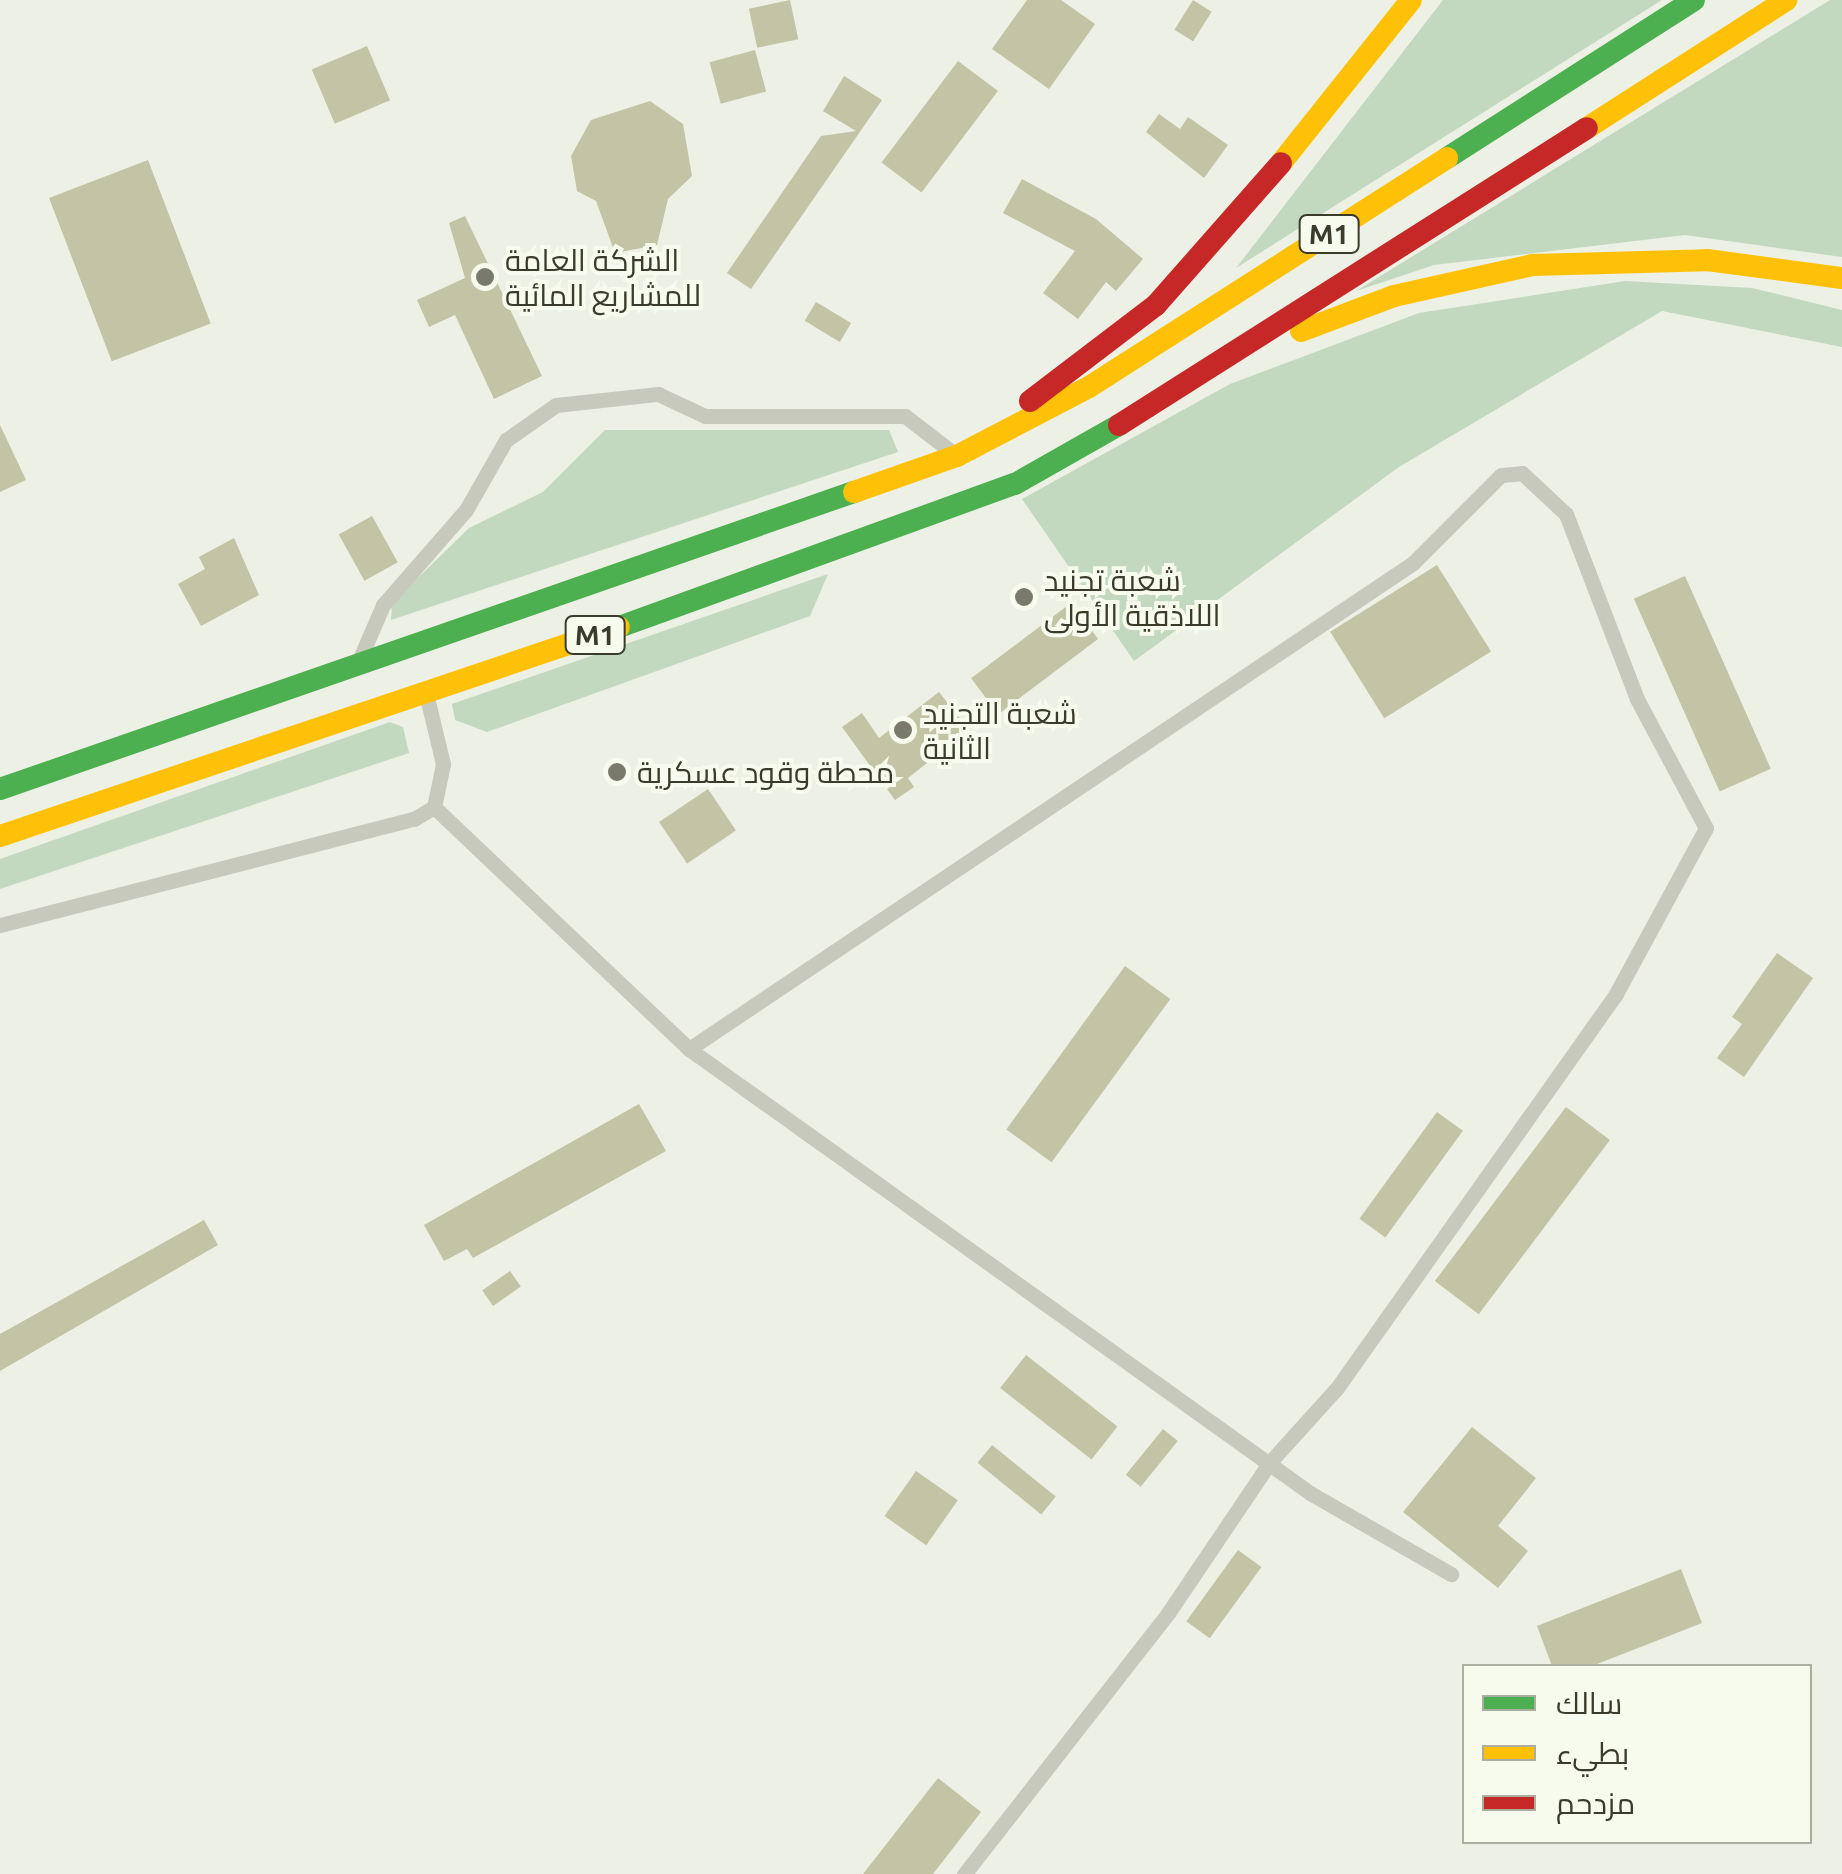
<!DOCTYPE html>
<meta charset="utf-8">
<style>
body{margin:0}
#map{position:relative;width:1842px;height:1874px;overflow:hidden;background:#edf0e4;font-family:Ubuntu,Cairo,sans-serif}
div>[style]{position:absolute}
.green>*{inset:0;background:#c2d8bf}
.building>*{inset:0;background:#c3c3a5;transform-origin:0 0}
.street>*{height:15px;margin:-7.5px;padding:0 7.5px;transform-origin:7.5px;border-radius:7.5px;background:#c7c9bd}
.fast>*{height:22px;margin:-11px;padding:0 11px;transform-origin:11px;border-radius:11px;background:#4caf50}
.slow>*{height:22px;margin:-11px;padding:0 11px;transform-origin:11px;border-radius:11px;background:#ffc107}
.jam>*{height:22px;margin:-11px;padding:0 11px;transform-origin:11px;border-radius:11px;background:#c62828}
.dots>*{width:28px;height:28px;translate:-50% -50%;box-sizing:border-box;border:5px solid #f7fbed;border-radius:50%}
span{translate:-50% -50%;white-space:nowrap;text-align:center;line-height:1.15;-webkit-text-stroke:8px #f7fbed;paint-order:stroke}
.shield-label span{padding:2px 8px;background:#f7fbed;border:2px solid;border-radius:8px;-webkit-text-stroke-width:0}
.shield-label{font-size:28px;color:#3a3b2a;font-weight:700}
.poi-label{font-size:30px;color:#3a3b2a}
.left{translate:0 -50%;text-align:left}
.legend{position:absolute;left:1462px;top:1664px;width:350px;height:180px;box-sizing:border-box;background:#f7fbed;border:2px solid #abae9f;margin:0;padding:12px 18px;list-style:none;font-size:30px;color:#3a3b2a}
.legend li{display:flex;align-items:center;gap:20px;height:50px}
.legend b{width:50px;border:2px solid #abae9f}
</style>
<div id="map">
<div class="green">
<div style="clip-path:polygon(1443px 0,1662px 0,1236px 268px)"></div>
<div style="clip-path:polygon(1830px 0,1842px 0,1842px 257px,1685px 235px,1434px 265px,1356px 291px)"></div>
<div style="clip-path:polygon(1625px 281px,1752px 288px,1842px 310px,1842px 347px,1662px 311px,1399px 467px,1134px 661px,1022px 499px,1230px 384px,1419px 313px)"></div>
<div style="clip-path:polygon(605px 430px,889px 430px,898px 452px,391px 620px,392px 603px,469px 528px,543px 492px)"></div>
<div style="clip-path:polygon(828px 574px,810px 616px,487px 732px,455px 720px,452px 704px)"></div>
<div style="clip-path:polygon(390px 722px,403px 727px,409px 753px,0 889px,0 859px)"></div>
</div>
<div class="building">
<div style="left:790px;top:0;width:40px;height:42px;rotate:78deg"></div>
<div style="clip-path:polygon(1027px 0,1061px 0,1095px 24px,1049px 89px,992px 49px)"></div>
<div style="left:1193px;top:0;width:22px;height:35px;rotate:32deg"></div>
<div style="left:367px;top:46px;width:59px;height:60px;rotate:67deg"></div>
<div style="left:755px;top:50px;width:43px;height:47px;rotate:75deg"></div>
<div style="left:958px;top:61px;width:50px;height:127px;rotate:37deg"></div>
<div style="clip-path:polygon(844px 76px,882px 100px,751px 289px,727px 273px,821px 136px,856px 131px,823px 111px)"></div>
<div style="clip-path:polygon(650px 101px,683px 124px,692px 176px,668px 199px,657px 245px,615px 253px,596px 201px,577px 191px,571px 156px,591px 120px)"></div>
<div style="clip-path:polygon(1159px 114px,1180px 129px,1188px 117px,1228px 145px,1204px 178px,1146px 132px)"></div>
<div style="left:148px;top:160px;width:175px;height:106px;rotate:69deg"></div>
<div style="clip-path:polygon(1022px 179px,1096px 219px,1143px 259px,1116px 291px,1106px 282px,1078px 319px,1043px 293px,1075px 251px,1003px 213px)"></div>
<div style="clip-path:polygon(465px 216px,542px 376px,494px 399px,455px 315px,429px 327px,417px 300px,465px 278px,449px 223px)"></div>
<div style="left:816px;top:302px;width:41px;height:22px;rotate:31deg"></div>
<div style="clip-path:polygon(0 425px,26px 480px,0 492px)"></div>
<div style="left:372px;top:516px;width:53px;height:38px;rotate:61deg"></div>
<div style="clip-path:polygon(234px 538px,259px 595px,201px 626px,178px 584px,205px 569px,199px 557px)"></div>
<div style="left:1437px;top:565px;width:102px;height:126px;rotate:58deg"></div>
<div style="left:1685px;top:576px;width:211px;height:56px;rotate:66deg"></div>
<div style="left:1071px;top:603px;width:45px;height:125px;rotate:53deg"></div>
<div style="clip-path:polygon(939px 692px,969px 730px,908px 778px,914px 787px,895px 800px,842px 727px,862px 713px,879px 738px)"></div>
<div style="left:708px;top:789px;width:50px;height:59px;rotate:56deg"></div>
<div style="clip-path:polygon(1777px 953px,1813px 978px,1744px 1077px,1717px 1058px,1742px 1024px,1732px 1017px)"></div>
<div style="left:1125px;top:966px;width:56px;height:202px;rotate:36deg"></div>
<div style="clip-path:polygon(639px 1104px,666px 1151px,473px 1258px,467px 1249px,444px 1261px,424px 1225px)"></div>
<div style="left:1566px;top:1107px;width:55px;height:218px;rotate:37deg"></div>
<div style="left:1437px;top:1112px;width:32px;height:132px;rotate:36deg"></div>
<div style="clip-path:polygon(204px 1220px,218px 1245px,0 1371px,0 1334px)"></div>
<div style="left:510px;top:1271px;width:19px;height:34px;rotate:55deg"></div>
<div style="left:1026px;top:1355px;width:116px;height:42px;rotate:38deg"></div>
<div style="clip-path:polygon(1472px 1427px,1536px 1478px,1498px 1526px,1528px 1551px,1498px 1588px,1403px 1512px)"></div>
<div style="left:1163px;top:1429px;width:19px;height:59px;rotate:39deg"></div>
<div style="left:992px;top:1445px;width:82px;height:23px;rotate:39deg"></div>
<div style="left:916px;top:1471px;width:51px;height:55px;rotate:35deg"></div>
<div style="left:1238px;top:1550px;width:29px;height:88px;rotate:36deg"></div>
<div style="clip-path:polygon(1681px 1569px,1702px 1623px,1592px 1666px,1552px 1666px,1537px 1626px)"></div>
<div style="clip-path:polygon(938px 1778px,981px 1812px,933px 1874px,863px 1874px)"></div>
</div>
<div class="street">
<div style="left:358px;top:663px;width:63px;rotate:-66.7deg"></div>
<div style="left:383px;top:605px;width:126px;rotate:-48.9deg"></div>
<div style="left:466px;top:510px;width:81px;rotate:-60.3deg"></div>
<div style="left:506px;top:440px;width:61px;rotate:-35deg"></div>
<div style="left:556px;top:405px;width:103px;rotate:-6.2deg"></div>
<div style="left:658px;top:394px;width:52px;rotate:25.1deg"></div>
<div style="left:705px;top:416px;width:200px"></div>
<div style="left:905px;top:416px;width:66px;rotate:37.6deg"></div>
<div style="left:434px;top:807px;width:352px;rotate:43.5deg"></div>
<div style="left:689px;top:1049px;width:763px;rotate:35.56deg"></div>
<div style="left:1310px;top:1493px;width:163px;rotate:29.9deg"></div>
<div style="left:0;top:925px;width:427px;rotate:-14.4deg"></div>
<div style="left:414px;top:819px;width:23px;rotate:-31deg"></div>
<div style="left:434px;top:807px;width:44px;rotate:-78.2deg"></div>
<div style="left:443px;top:764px;width:73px;rotate:-103.5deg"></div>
<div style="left:689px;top:1049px;width:872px;rotate:-33.87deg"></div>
<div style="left:1413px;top:563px;width:124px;rotate:-45deg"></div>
<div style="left:1501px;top:475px;width:21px;rotate:-5deg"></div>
<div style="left:1522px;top:473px;width:60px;rotate:43deg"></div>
<div style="left:1566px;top:514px;width:198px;rotate:69deg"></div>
<div style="left:1637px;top:699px;width:146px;rotate:61.9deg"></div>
<div style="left:1706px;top:828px;width:189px;rotate:118.5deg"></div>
<div style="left:1616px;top:994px;width:484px;rotate:125.3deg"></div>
<div style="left:1336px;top:1389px;width:98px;rotate:132.1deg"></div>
<div style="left:1270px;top:1462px;width:181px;rotate:124deg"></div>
<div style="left:1169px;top:1612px;width:333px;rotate:128deg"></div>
</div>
<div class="fast">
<div style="left:1447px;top:158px;width:293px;rotate:-32.6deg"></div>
<div style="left:619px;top:627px;width:421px;rotate:-19.9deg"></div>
<div style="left:1015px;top:484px;width:120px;rotate:-29.6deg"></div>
<div style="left:0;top:789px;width:904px;rotate:-19.18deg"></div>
</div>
<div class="slow">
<div style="left:1587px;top:128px;width:237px;rotate:-32.7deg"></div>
<div style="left:1281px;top:163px;width:208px;rotate:-51.4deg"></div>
<div style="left:1301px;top:331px;width:99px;rotate:-20.6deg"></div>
<div style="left:1394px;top:296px;width:142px;rotate:-12.6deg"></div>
<div style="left:1533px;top:265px;width:174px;rotate:-1.6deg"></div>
<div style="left:1707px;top:260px;width:136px;rotate:7.6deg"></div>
<div style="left:854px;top:492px;width:109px;rotate:-19.3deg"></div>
<div style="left:957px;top:456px;width:149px;rotate:-27.6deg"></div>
<div style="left:1089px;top:387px;width:425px;rotate:-32.6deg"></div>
<div style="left:0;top:836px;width:653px;rotate:-18.66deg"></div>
</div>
<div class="jam">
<div style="left:1030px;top:401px;width:158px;rotate:-37.3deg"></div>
<div style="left:1156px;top:305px;width:189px;rotate:-48.6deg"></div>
<div style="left:1119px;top:425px;width:554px;rotate:-32.4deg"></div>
</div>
<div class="dots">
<div style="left:485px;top:277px;background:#797a6b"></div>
<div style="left:1024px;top:597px;background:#797a6b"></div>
<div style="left:903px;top:730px;background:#797a6b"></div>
<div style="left:617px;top:772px;background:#797a6b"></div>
</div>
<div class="shield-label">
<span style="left:1329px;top:234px">M1</span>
<span style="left:595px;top:635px">M1</span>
</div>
<div class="poi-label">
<span class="left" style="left:505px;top:277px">الشركة العامة<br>للمشاريع المائية</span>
<span class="left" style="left:1044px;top:597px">شعبة تجنيد<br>اللاذقية الأولى</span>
<span class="left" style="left:923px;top:730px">شعبة التجنيد<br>الثانية</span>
<span class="left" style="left:637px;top:772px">محطة وقود عسكرية</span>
</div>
<ul class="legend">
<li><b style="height:12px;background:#4caf50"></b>سالك</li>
<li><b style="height:12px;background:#ffc107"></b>بطيء</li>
<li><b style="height:12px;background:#c62828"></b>مزدحم</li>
</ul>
</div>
